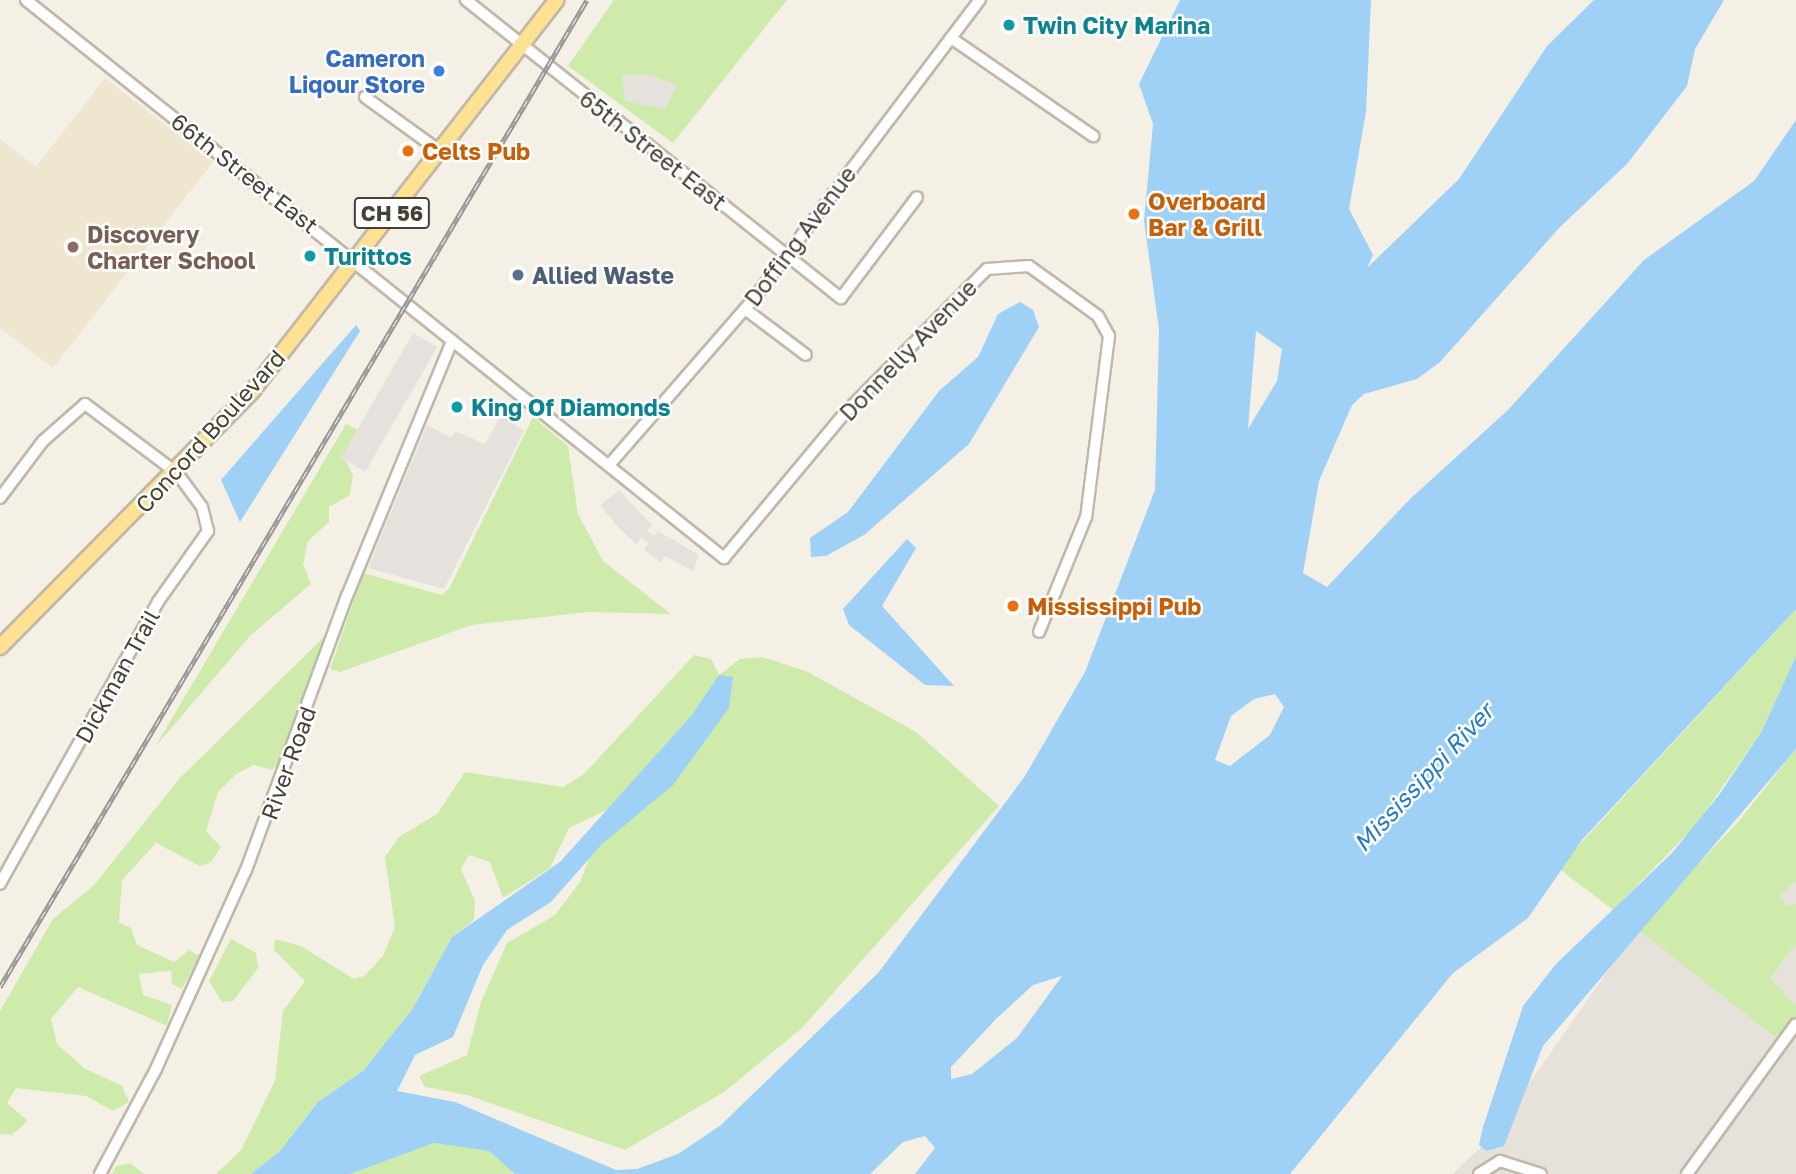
<!DOCTYPE html>
<style>
body{margin:0}
#map{position:relative;width:1796px;height:1174px;overflow:hidden;background:#f4f0e6;font-family:"Golos Text",sans-serif}
div>[style]{position:absolute}
.industrial>*{inset:0;background:#e6e1db}
.education>*{inset:0;background:#eee6cf}
.green>*{inset:0;background:#ceebac}
.parking>*{inset:0;background:#e5e2de;transform-origin:0 0}
.water>*{inset:0;background:#9ed1f5}
.roads{filter:drop-shadow(2px 0 #c0b8a8) drop-shadow(-2px 0 #c0b8a8) drop-shadow(0 2px #c0b8a8) drop-shadow(0 -2px #c0b8a8)}
.minor>*{height:10px;margin:-5px;padding:0 5px;transform-origin:5px;border-radius:5px;background:#fff}
.major>*{height:14px;margin:-7px;padding:0 7px;transform-origin:7px;border-radius:7px;background:#ffe194}
.rail>*{height:5px;margin-top:-2.5px;transform-origin:0;background:repeating-linear-gradient(90deg,#fff 0 8px,#969696 0 16px);box-sizing:border-box;border-block:2px solid #969696}
.dots>*{width:19px;height:19px;translate:-50% -50%;box-sizing:border-box;border:4px solid #fff;border-radius:50%}
span{translate:-50% -50%;white-space:nowrap;text-align:center;line-height:1.15;-webkit-text-stroke:5px #fff;paint-order:stroke}
.shield-label span{padding:2px 5px;background:#fff;border:2px solid;border-radius:5px;-webkit-text-stroke-width:0}
.shield-label{font-size:21px;color:#474035;font-weight:700}
.culture-label{font-size:23px;color:#0d838f;font-weight:700}
.left{translate:0 -50%;text-align:left}
.shop-label{font-size:23px;color:#366cbe;font-weight:700}
.right{translate:-100% -50%;text-align:right}
.street-label{font-size:23px;color:#474035}
.food-label{font-size:23px;color:#c56008;font-weight:700}
.education-label{font-size:23px;color:#785e54;font-weight:700}
.service-label{font-size:23px;color:#4e5e75;font-weight:700}
.water-label{font-size:24px;color:#267bbb;font-style:italic}
</style>
<div id="map">
<div class="industrial">
<div style="clip-path:polygon(1796px 749px,1796px 1174px,1452px 1174px,1491px 1138px,1637px 929px,1739px 821px)"></div>
</div>
<div class="education">
<div style="clip-path:polygon(105px 78px,213px 162px,53px 368px,0 328px,0 139px,36px 167px)"></div>
</div>
<div class="green">
<div style="clip-path:polygon(614px 0,787px 0,673px 143px,568px 66px)"></div>
<div style="clip-path:polygon(533px 417px,568px 446px,578px 514px,603px 561px,671px 614px,588px 612px,472px 625px,340px 672px,330px 669px,363px 573px,442px 595px,450px 587px)"></div>
<div style="clip-path:polygon(346px 424px,361px 431px,344px 457px,353px 475px,350px 495px,329px 507px,329px 522px,308px 541px,303px 564px,311px 584px,250px 636px,155px 747px)"></div>
<div style="clip-path:polygon(1796px 609px,1796px 656px,1762px 731px,1695px 826px,1613px 910px,1558px 868px)"></div>
<div style="clip-path:polygon(325px 636px,278px 763px,272px 770px,254px 765px,236px 774px,218px 792px,206px 831px,221px 847px,211px 862px,200px 866px,156px 843px,122px 880px,119px 922px,131px 928px,137px 945px,174px 962px,189px 950px,199px 956px,182px 989px,172px 984px,171px 971px,139px 974px,143px 995px,172px 1005px,167px 1026px,78px 987px,51px 1019px,57px 1044px,84px 1068px,122px 1086px,129px 1102px,113px 1111px,86px 1096px,16px 1088px,7px 1103px,28px 1121px,12px 1135px,0 1134px,0 1011px,53px 919px,93px 886px,180px 778px)"></div>
<div style="clip-path:polygon(694px 655px,711px 659px,719px 675px,740px 659px,762px 657px,806px 671px,916px 732px,999px 806px,802px 1028px,724px 1092px,625px 1150px,467px 1095px,425px 1087px,419px 1076px,467px 1055px,481px 1002px,507px 943px,555px 915px,580px 882px,609px 809px,569px 828px,550px 868px,503px 898px,490px 862px,469px 855px,461px 869px,475px 901px,474px 920px,452px 937px,413px 1008px,364px 1070px,318px 1102px,280px 1151px,251px 1174px,216px 1174px,241px 1150px,275px 1081px,283px 1011px,305px 981px,274px 950px,275px 939px,301px 946px,354px 979px,364px 976px,383px 956px,395px 927px,385px 857px,399px 837px,437px 814px,465px 772px,563px 787px,584px 774px)"></div>
<div style="clip-path:polygon(1796px 749px,1796px 881px,1779px 896px,1787px 906px,1796px 904px,1796px 944px,1770px 978px,1796px 1006px,1796px 1017px,1779px 1040px,1637px 929px,1739px 821px)"></div>
<div style="clip-path:polygon(231px 939px,256px 953px,258px 968px,233px 1001px,222px 1002px,209px 981px)"></div>
<div style="clip-path:polygon(434px 1143px,490px 1151px,515px 1174px,350px 1174px)"></div>
<div style="clip-path:polygon(130px 1163px,144px 1174px,112px 1174px,116px 1166px)"></div>
</div>
<div class="parking">
<div style="clip-path:polygon(622px 75px,650px 75px,678px 85px,664px 109px,625px 101px)"></div>
<div style="left:413px;top:333px;width:28px;height:144px;rotate:30deg"></div>
<div style="clip-path:polygon(507px 405px,526px 411px,515px 425px,524px 431px,444px 589px,368px 568px,427px 425px,451px 438px,455px 431px,485px 444px)"></div>
<div style="clip-path:polygon(619px 490px,652px 525px,647px 531px,654px 536px,658px 531px,699px 555px,693px 571px,665px 556px,661px 562px,644px 550px,648px 543px,641px 538px,636px 544px,617px 526px,600px 505px)"></div>
</div>
<div class="water">
<div style="clip-path:polygon(evenodd,1180px 0,1371px 0,1366px 112px,1349px 209px,1373px 255px,1367px 268px,1459px 179px,1547px 46px,1594px 0,1724px 0,1695px 49px,1687px 86px,1627px 164px,1560px 227px,1440px 362px,1417px 379px,1364px 394px,1352px 405px,1319px 481px,1303px 573px,1327px 587px,1410px 499px,1508px 410px,1644px 260px,1754px 181px,1796px 120px,1796px 609px,1582px 840px,1528px 918px,1453px 973px,1290px 1174px,915px 1174px,935px 1148px,925px 1136px,903px 1142px,870px 1174px,515px 1174px,489px 1151px,434px 1143px,350px 1174px,251px 1174px,280px 1151px,318px 1102px,364px 1070px,413px 1008px,452px 937px,560px 862px,692px 715px,719px 675px,733px 677px,729px 708px,673px 785px,602px 844px,551px 902px,507px 930px,483px 965px,453px 1037px,415px 1055px,397px 1091px,455px 1102px,616px 1170px,637px 1169px,678px 1154px,721px 1125px,879px 972px,1025px 776px,1085px 672px,1155px 490px,1159px 329px,1144px 221px,1153px 124px,1139px 84px,1180px 0,1256px 331px,1282px 349px,1277px 381px,1248px 429px,1256px 331px,1180px 0,1275px 694px,1284px 707px,1270px 735px,1230px 766px,1215px 760px,1231px 716px,1254px 699px,1275px 694px,1180px 0,1062px 976px,1017px 1038px,972px 1074px,951px 1079px,951px 1067px,996px 1019px,1033px 985px,1062px 976px)"></div>
<div style="clip-path:polygon(1020px 302px,1033px 310px,1039px 327px,969px 444px,864px 535px,826px 556px,811px 557px,810px 538px,848px 512px,939px 391px,978px 357px,998px 314px)"></div>
<div style="clip-path:polygon(356px 325px,360px 331px,240px 522px,221px 480px)"></div>
<div style="clip-path:polygon(907px 539px,916px 548px,882px 606px,954px 686px,925px 685px,849px 625px,843px 609px)"></div>
<div style="clip-path:polygon(1796px 656px,1796px 749px,1543px 1046px,1504px 1146px,1486px 1151px,1479px 1145px,1483px 1127px,1523px 1006px,1556px 964px,1672px 853px,1719px 795px,1762px 731px)"></div>
</div>
<div class="roads">
<div class="minor">
<div style="left:26px;top:0;width:894px;rotate:38.64deg"></div>
<div style="left:724px;top:558px;width:187px;rotate:-50.2deg"></div>
<div style="left:844px;top:414px;width:204px;rotate:-45.4deg"></div>
<div style="left:987px;top:269px;width:42px;rotate:-4.1deg"></div>
<div style="left:1029px;top:266px;width:85px;rotate:35.9deg"></div>
<div style="left:1098px;top:316px;width:23px;rotate:61deg"></div>
<div style="left:1109px;top:336px;width:182px;rotate:97.2deg"></div>
<div style="left:1086px;top:517px;width:124px;rotate:112.2deg"></div>
<div style="left:466px;top:0;width:479px;rotate:38.5deg"></div>
<div style="left:841px;top:298px;width:126px;rotate:-53deg"></div>
<div style="left:951px;top:38px;width:173px;rotate:34.6deg"></div>
<div style="left:365px;top:97px;width:94px;rotate:35.9deg"></div>
<div style="left:745px;top:309px;width:76px;rotate:37deg"></div>
<div style="left:610px;top:464px;width:221px;rotate:-49deg"></div>
<div style="left:755px;top:297px;width:373px;rotate:-52.9deg"></div>
<div style="left:0;top:498px;width:71px;rotate:-53deg"></div>
<div style="left:43px;top:441px;width:56px;rotate:-41.4deg"></div>
<div style="left:85px;top:404px;width:115px;rotate:36.9deg"></div>
<div style="left:177px;top:473px;width:42px;rotate:53.7deg"></div>
<div style="left:202px;top:507px;width:25px;rotate:76deg"></div>
<div style="left:208px;top:531px;width:87px;rotate:125.2deg"></div>
<div style="left:158px;top:602px;width:323px;rotate:119.3deg"></div>
<div style="left:100px;top:1174px;width:119px;rotate:-61.9deg"></div>
<div style="left:156px;top:1069px;width:218px;rotate:-65.7deg"></div>
<div style="left:246px;top:870px;width:292px;rotate:-69.8deg"></div>
<div style="left:347px;top:596px;width:276px;rotate:-67.6deg"></div>
<div style="left:1479px;top:1174px;width:25px;rotate:-32deg"></div>
<div style="left:1500px;top:1161px;width:43px;rotate:17.6deg"></div>
<div style="left:1687px;top:1174px;width:185px;rotate:-54deg"></div>
</div>
<div class="major">
<div style="left:0;top:647px;width:361px;rotate:-45.4deg"></div>
<div style="left:253px;top:390px;width:494px;rotate:-52.1deg"></div>
</div>
</div>
<div class="rail">
<div style="left:0;top:987px;width:1148px;rotate:-59.26deg"></div>
</div>
<div class="dots">
<div style="left:1009px;top:25px;background:#0f9aa8"></div>
<div style="left:439px;top:71px;background:#3f7fe0"></div>
<div style="left:408px;top:151px;background:#e8710a"></div>
<div style="left:1134px;top:214px;background:#e8710a"></div>
<div style="left:73px;top:247px;background:#8d6e63"></div>
<div style="left:310px;top:256px;background:#0f9aa8"></div>
<div style="left:518px;top:275px;background:#5c6f8a"></div>
<div style="left:457px;top:407px;background:#0f9aa8"></div>
<div style="left:1013px;top:606px;background:#e8710a"></div>
</div>
<div class="shield-label">
<span style="left:392px;top:213px">CH 56</span>
</div>
<div class="culture-label">
<span class="left" style="left:1023px;top:25px">Twin City Marina</span>
<span class="left" style="left:324px;top:256px">Turittos</span>
<span class="left" style="left:471px;top:407px">King Of Diamonds</span>
</div>
<div class="shop-label">
<span class="right" style="left:425px;top:71px">Cameron<br>Liqour Store</span>
</div>
<div class="street-label">
<span style="left:653px;top:150px;rotate:38deg">65th Street East</span>
<span style="left:245px;top:173px;rotate:38deg">66th Street East</span>
<span style="left:800px;top:236px;rotate:-53deg">Doffing Avenue</span>
<span style="left:908px;top:350px;rotate:-46deg">Donnelly Avenue</span>
<span style="left:210px;top:431px;rotate:-48deg">Concord Boulevard</span>
<span style="left:117px;top:676px;rotate:-61deg">Dickman Trail</span>
<span style="left:288px;top:763px;rotate:-70deg">River Road</span>
</div>
<div class="food-label">
<span class="left" style="left:422px;top:151px">Celts Pub</span>
<span class="left" style="left:1148px;top:214px">Overboard<br>Bar &amp; Grill</span>
<span class="left" style="left:1027px;top:606px">Mississippi Pub</span>
</div>
<div class="education-label">
<span class="left" style="left:87px;top:247px">Discovery<br>Charter School</span>
</div>
<div class="service-label">
<span class="left" style="left:532px;top:275px">Allied Waste</span>
</div>
<div class="water-label">
<span style="left:1423px;top:777px;rotate:-47deg">Mississippi River</span>
</div>
</div>
